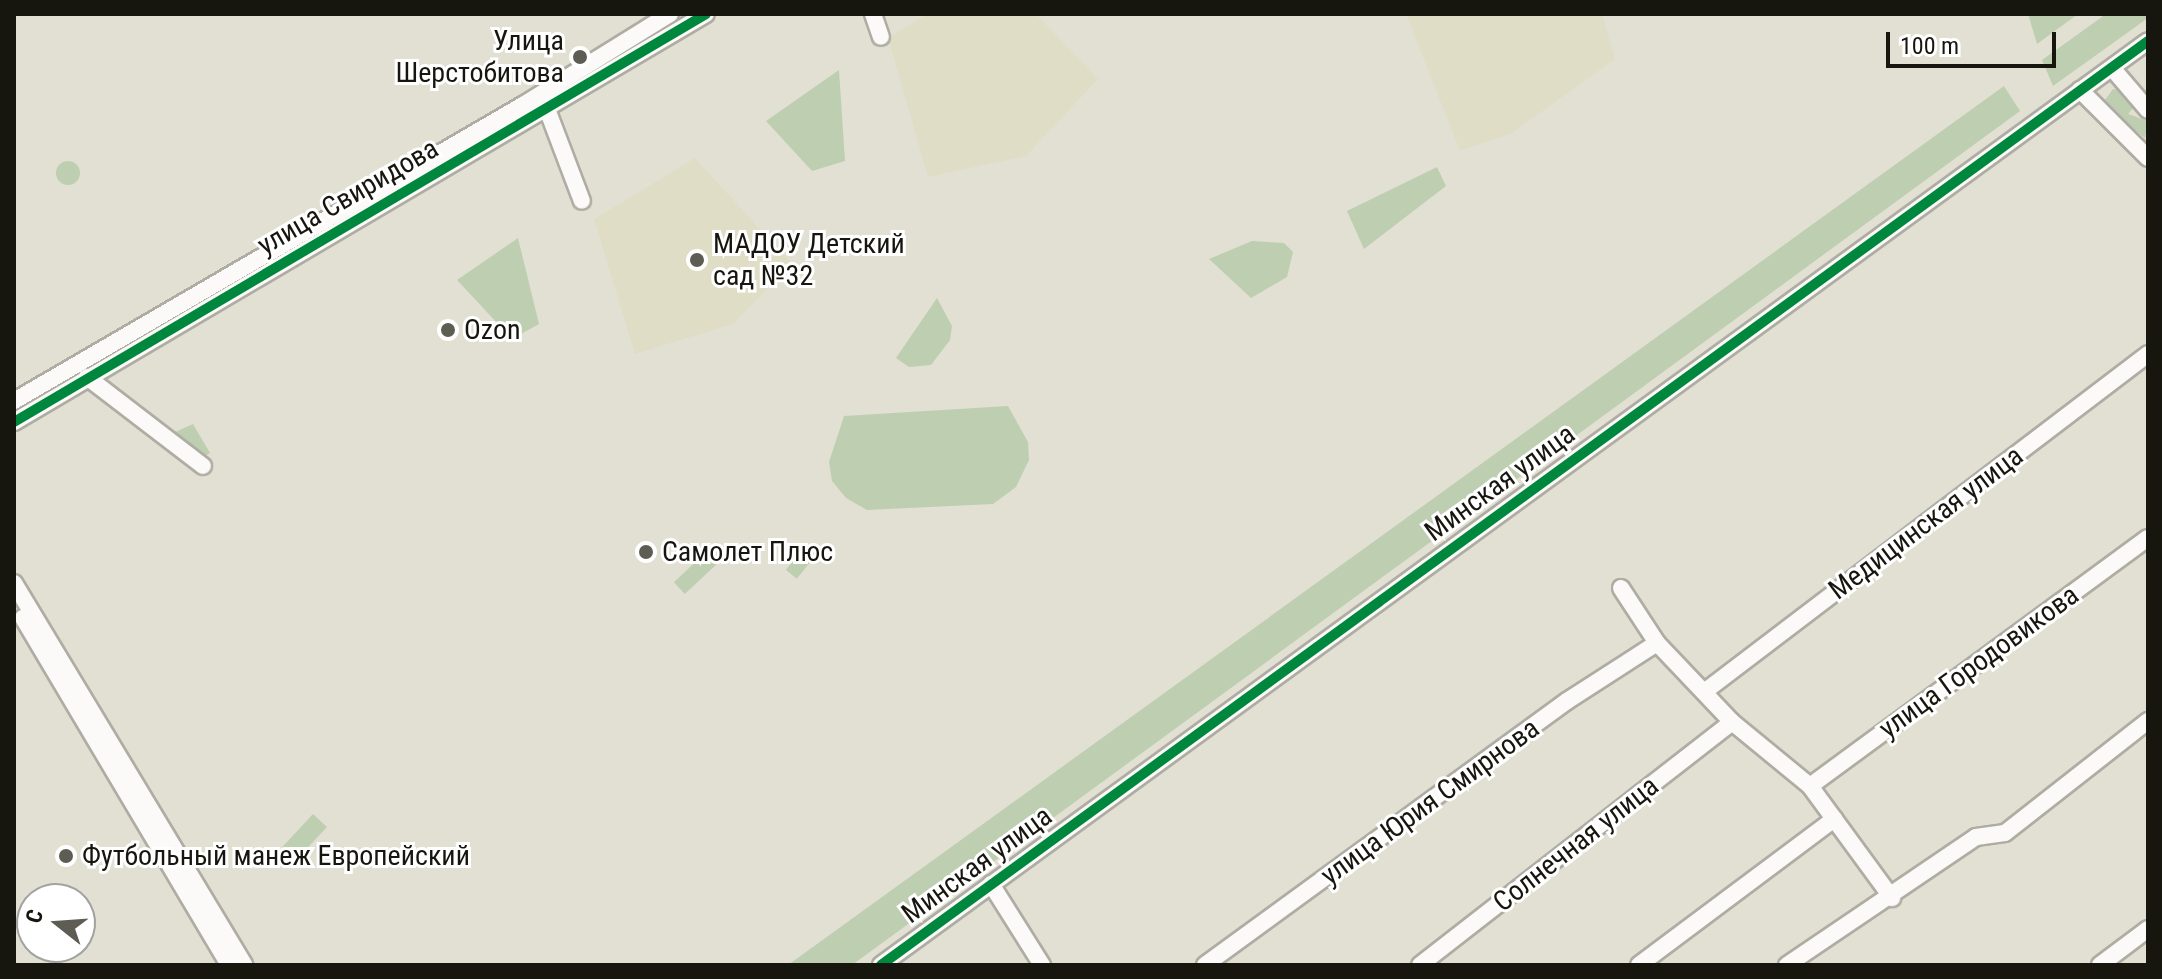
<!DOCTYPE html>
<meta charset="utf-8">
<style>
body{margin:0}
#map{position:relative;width:2162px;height:979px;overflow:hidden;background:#e2e0d3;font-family:"Roboto Condensed",sans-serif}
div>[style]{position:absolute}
.built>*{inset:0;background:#e0ddc6}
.green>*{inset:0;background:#beceb1;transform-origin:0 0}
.round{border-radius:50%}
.roads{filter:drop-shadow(2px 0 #afada3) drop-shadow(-2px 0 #afada3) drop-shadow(0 2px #afada3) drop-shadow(0 -2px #afada3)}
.minor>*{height:16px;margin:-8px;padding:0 8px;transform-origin:8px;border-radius:8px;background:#fbfaf8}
.cycleway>*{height:10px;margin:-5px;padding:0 5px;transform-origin:5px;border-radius:5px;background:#00873e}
.dots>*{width:22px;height:22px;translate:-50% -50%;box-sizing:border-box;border:4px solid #fff;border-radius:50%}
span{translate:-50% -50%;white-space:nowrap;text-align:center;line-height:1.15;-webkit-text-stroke:6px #fff;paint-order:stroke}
.poi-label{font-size:28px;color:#17160e}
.right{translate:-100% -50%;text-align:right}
.left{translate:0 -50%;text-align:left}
.street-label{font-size:28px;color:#17160e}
.frame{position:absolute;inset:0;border:16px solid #17160e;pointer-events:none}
.north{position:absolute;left:16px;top:883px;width:80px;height:80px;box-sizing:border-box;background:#fff;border:2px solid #a2a29f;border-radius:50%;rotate:287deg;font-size:22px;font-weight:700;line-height:32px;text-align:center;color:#17160e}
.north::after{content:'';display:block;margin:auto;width:28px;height:36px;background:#5e5d53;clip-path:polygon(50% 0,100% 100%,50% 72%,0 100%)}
.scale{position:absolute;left:1886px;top:32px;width:170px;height:36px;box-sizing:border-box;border:4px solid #17160e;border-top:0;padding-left:10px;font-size:24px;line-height:28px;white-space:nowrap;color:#17160e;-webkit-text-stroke:6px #fff;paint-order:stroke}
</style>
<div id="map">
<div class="built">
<div style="clip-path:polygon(927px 14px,1036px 14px,1098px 79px,1026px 156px,928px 177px,888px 38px)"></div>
<div style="clip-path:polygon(1406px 14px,1602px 14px,1615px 59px,1512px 133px,1460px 151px)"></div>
<div style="clip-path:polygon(695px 158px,792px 264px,733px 324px,635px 354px,594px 219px)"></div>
</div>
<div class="green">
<div style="clip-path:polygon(2028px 14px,2078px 14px,2037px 44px)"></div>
<div style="clip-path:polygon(2106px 14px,2148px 14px,2148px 18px,2053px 86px,2042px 60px)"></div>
<div style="clip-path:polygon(839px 70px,845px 161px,812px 171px,766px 121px)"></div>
<div style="clip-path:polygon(2004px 86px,2020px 111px,852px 965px,788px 965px)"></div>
<div style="clip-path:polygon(2113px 89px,2121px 90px,2135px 106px,2128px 114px,2148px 121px,2145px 138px,2102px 104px)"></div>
<div class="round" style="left:56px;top:161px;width:24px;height:24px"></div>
<div style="clip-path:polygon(1437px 167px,1446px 186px,1364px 249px,1347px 211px)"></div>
<div style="clip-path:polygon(518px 238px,539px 324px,512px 339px,457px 280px)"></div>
<div style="clip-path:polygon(1252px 241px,1284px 243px,1293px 252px,1287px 277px,1251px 298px,1209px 259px)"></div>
<div style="clip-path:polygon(937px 298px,952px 326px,950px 340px,931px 365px,909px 367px,896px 358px)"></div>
<div style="clip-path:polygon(1008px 406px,1028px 442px,1029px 460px,1016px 487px,993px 504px,867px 510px,846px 498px,832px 481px,829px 462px,844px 416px)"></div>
<div style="clip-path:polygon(193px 424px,210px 453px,202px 458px,171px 434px)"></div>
<div style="left:717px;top:542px;width:16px;height:59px;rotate:47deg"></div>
<div style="left:806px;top:545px;width:14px;height:32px;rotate:39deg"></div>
<div style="left:313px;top:814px;width:19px;height:44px;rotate:43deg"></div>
</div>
<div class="roads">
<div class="minor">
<div style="left:873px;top:14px;width:24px;rotate:71deg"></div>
<div style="left:2112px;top:68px;width:55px;rotate:49.4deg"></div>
<div style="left:2080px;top:90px;width:96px;rotate:45deg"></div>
<div style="left:547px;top:109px;width:98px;rotate:69.2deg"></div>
<div style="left:87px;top:377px;width:146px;rotate:37.5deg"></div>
<div style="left:14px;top:401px;width:589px;rotate:-30.18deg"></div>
<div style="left:523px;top:105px;width:173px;rotate:-31.8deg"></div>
<div style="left:14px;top:422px;width:803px;rotate:-30.52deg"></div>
<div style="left:14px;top:583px;width:446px;rotate:58.9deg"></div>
<div style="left:1621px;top:588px;width:66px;rotate:56.8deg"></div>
<div style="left:1657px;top:643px;width:109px;rotate:46.5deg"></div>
<div style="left:1732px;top:722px;width:101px;rotate:39.4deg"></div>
<div style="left:1810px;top:786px;width:139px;rotate:53.8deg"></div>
<div style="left:23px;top:618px;width:404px;rotate:59.3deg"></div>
<div style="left:1704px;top:692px;width:558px;rotate:-37.28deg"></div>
<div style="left:1810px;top:786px;width:419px;rotate:-36.3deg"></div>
<div style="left:991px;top:884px;width:96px;rotate:57.8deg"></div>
<div style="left:881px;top:965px;width:1568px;rotate:-36.1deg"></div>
<div style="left:1205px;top:965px;width:448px;rotate:-36.1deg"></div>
<div style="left:1567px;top:701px;width:107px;rotate:-32.8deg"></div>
<div style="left:1420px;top:965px;width:395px;rotate:-37.9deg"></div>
<div style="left:1639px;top:965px;width:244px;rotate:-36.8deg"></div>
<div style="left:1787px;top:965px;width:228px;rotate:-34.1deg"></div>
<div style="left:1976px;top:837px;width:29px;rotate:-8deg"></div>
<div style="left:2005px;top:833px;width:182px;rotate:-38.1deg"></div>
<div style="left:2100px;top:965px;width:60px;rotate:-36.9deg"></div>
</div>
</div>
<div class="cycleway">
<div style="left:14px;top:422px;width:803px;rotate:-30.52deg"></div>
<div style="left:881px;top:965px;width:1568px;rotate:-36.1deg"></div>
</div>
<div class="dots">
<div style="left:580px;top:57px;background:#5e5d53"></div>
<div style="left:697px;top:260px;background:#5e5d53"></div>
<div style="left:448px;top:330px;background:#5e5d53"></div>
<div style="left:646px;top:552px;background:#5e5d53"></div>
<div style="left:66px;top:856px;background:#5e5d53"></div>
</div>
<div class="poi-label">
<span class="right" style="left:564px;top:57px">Улица<br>Шерстобитова</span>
<span class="left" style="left:713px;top:260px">МАДОУ Детский<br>сад №32</span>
<span class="left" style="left:464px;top:330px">Ozon</span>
<span class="left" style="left:662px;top:552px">Самолет Плюс</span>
<span class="left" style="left:82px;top:856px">Футбольный манеж Европейский</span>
</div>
<div class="street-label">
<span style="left:348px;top:197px;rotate:-30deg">улица Свиридова</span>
<span style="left:1500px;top:483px;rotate:-36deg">Минская улица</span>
<span style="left:1926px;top:523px;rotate:-37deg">Медицинская улица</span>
<span style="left:1979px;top:662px;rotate:-36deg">улица Городовикова</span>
<span style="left:1430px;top:802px;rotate:-36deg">улица Юрия Смирнова</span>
<span style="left:1576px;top:844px;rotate:-38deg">Солнечная улица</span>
<span style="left:977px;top:865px;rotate:-36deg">Минская улица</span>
</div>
<div class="frame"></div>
<div class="north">С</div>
<div class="scale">100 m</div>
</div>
